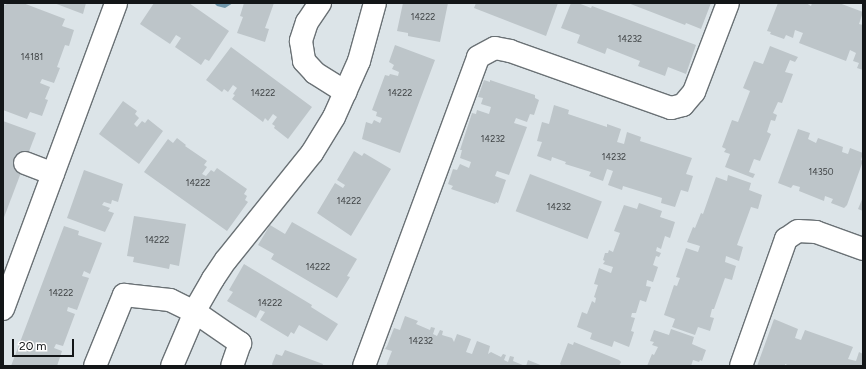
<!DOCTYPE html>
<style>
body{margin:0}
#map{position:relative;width:866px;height:369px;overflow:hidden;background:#dce4e8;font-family:Figtree,sans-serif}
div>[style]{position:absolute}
.water>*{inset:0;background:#7097ab}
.building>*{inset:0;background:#bdc5c9;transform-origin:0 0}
.roads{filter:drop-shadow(1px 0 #6a7175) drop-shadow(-1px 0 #6a7175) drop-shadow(0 1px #6a7175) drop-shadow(0 -1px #6a7175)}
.minor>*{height:22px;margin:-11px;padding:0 11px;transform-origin:11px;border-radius:11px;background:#fff}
span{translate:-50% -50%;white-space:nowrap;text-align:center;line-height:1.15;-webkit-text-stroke:3.5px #fff;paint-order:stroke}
.number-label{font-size:9px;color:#3e4244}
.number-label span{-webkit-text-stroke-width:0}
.frame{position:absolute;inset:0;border:4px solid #131618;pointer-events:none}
.scale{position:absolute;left:12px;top:339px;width:62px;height:18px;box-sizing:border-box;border:2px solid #131618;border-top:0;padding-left:5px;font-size:12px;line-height:14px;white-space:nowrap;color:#131618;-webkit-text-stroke:3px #fff;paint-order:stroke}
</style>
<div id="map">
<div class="water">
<div style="clip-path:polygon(214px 3px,233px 3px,225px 8px,217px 6px)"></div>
</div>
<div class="building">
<div style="clip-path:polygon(7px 3px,23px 3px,65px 19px,62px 26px,74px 30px,69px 46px,65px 45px,57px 67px,60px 68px,54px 83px,42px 79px,40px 83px,50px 87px,45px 99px,48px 100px,42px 116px,30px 112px,27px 119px,3px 110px,3px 4px,6px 5px)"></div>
<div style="clip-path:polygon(54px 3px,86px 3px,83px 14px)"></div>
<div style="clip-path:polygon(154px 3px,189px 3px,229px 31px,209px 61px,205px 59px,201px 65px,175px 47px,181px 38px,176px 35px,170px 44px,140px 24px)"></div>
<div style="clip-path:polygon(244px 3px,274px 3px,265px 28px,269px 29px,265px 42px,237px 33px,243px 17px,240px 16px)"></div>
<div style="clip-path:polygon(403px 3px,448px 3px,440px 42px,408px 36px,408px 33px,397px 31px)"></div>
<div style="clip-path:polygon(476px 3px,558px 3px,546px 36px,474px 8px)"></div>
<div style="clip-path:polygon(571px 3px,578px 3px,591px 8px,592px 6px,696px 45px,686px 74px,668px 67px,665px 76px,638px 66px,640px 61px,607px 48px,605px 54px,577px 43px,580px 35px,561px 28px)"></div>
<div style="clip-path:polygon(628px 3px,711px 3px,701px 29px,686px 23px,685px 25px)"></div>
<div style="clip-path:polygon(778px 3px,806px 3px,811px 6px,812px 3px,839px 3px,863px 12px,859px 24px,863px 25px,863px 70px,857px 68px,859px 63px,853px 61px,856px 53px,850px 50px,846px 61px,799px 43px,803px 33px,795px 30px,793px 38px,786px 35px,784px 39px,770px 34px,771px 32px,767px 31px)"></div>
<div style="clip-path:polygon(395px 45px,435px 60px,400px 153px,362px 139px,366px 122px,372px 124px,374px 120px,380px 123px,382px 118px,376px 116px,377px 112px,372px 110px,385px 75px,389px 76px,390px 74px,398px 76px,399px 72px,392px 69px,394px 65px,389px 62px)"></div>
<div style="clip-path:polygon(770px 46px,798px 57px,795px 62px,790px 60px,785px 72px,793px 74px,782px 103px,778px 102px,773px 113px,777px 115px,775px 121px,771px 120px,767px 132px,771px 134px,760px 161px,754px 159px,749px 172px,755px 174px,753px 178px,725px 167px,730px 154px,724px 152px,726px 149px,722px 147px,732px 120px,738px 122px,750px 91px,743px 88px,754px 61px,763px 64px)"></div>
<div style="clip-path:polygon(231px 47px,312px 107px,288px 139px,274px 128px,275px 126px,272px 124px,277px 117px,273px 114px,268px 121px,265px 118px,263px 122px,232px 99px,235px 95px,233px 94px,237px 88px,233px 85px,228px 92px,224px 89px,222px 92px,206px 80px)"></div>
<div style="clip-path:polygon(484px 80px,490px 82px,490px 80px,535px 95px,535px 98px,539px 100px,534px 115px,530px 114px,527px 122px,516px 118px,514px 123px,527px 127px,509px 175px,497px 171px,495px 176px,506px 180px,498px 203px,496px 202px,495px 204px,451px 189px,453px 186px,448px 184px,453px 169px,457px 170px,460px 164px,469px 168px,471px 162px,460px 158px,462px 150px,460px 150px,472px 113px,476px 114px,477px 110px,489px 114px,491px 107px,481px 104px,483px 98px,478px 97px)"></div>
<div style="clip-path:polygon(123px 101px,137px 111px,135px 114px,139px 118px,134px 124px,137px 127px,142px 121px,145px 123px,148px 119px,163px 131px,139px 164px,99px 134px)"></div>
<div style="clip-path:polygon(554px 105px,569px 110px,568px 114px,607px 127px,607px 124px,621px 129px,617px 142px,624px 144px,627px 132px,641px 137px,640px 141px,692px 158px,686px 174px,693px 176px,688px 192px,681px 190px,675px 207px,661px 203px,662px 198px,623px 186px,622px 190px,608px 185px,613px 171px,607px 169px,603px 181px,589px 176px,591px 172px,565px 164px,566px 162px,552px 157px,551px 161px,537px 156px,542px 142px,537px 141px,542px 122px,549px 124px)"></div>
<div style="clip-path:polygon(3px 121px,36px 133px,3px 220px)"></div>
<div style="clip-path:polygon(798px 129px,810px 133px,808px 139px,816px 143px,818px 138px,843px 147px,842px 152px,848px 154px,850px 148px,863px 153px,861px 160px,863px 161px,847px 205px,844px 208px,831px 203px,833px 199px,825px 196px,824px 201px,799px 191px,800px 187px,793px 185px,791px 188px,778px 183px)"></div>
<div style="clip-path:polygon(177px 138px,186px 145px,185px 146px,207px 161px,204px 165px,207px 167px,202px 174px,206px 176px,211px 170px,214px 172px,217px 168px,247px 189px,244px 194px,247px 196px,245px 200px,248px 202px,227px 231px,144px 172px,168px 139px,173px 143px)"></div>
<div style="clip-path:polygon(354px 151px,362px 156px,364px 153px,391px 169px,351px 236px,317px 213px,335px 183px,343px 188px,345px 185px,337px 180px)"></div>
<div style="clip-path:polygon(84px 170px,123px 184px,118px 202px,112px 200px,111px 204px,104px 202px,102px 205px,110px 208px,108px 211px,114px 213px,105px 232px,67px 218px)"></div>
<div style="left:530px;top:174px;width:77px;height:40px;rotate:21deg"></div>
<div style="clip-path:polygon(728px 175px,751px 183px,749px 190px,762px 195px,758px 209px,751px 207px,737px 245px,743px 247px,739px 261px,726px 256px,725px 262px,736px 266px,732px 280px,725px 278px,714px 309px,712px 309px,710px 317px,714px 318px,710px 331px,698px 327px,695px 335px,672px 327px,675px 319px,664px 315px,674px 285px,677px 286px,680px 278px,676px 277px,686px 248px,698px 252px,700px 246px,687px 242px,693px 227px,695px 228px,701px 213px,703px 214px,716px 177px,727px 181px)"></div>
<div style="clip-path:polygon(863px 197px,863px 211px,858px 209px)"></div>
<div style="clip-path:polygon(639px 203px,662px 211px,660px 217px,675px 222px,670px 238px,665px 236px,661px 249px,657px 247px,656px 251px,661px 253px,659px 257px,656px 256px,653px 265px,658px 267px,653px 282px,647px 280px,646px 286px,651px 287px,646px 302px,640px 300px,636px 313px,632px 313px,631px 317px,635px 318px,631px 331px,634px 332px,629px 347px,614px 341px,612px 347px,590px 339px,592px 333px,577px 327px,582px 312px,587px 314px,592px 301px,595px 303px,596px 298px,594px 297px,598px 285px,594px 284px,599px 268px,611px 273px,613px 267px,603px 264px,605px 261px,603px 260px,605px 253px,608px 253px,609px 250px,613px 252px,620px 233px,614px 231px,624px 205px,637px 209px)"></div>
<div style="clip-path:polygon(134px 216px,186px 224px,179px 266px,170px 264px,169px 269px,159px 267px,133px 262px,134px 257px,127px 256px)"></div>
<div style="clip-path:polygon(292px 222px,357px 259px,347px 276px,350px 277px,337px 298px,271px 259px,274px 254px,258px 245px,270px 225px,285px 234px)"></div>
<div style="clip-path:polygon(64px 226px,79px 231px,78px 235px,102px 243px,90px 274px,84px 271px,82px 276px,89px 278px,77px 310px,68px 307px,67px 311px,75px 314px,63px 346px,56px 344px,54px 348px,62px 351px,57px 366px,11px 366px)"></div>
<div style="clip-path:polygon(244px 264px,312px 305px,311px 307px,338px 324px,327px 341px,299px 325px,294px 334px,291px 332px,288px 337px,260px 320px,265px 312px,260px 310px,256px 318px,227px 301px,233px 292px,229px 290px)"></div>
<div style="clip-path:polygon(405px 316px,418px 321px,416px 324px,430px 330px,431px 327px,435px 328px,433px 334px,437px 336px,440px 330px,443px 331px,442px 335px,452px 338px,454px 342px,457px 334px,471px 339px,466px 352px,472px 354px,477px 341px,490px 346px,488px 354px,491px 352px,501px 357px,503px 354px,506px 355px,504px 360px,508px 362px,510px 356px,514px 357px,513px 361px,525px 366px,386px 366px,392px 351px,385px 349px,387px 346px,394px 328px,400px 330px)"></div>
<div style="clip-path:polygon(774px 319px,798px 329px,795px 338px,801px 340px,805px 330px,853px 347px,848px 359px,856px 361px,859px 352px,863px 354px,863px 366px,790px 366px,785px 364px,785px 366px,757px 366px)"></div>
<div style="clip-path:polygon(671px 329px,694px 337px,692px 344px,706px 350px,702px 361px,700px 360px,699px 362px,693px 360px,691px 366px,647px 366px,652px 354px,654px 355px,658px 347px,652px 345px,654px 342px,650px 341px,654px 330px,669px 335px)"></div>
<div style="clip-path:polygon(574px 342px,619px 360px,621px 362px,619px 366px,562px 366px,560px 364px,568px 343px,573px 345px)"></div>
<div style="clip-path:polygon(285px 350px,323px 364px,322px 366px,273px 366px,272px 364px,276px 354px,282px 356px)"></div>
<div style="clip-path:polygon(528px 360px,543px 366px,526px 366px)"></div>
</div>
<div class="roads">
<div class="minor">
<div style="left:320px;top:3px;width:23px;rotate:124deg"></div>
<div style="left:307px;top:22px;width:20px;rotate:108deg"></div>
<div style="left:301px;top:41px;width:20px;rotate:81deg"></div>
<div style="left:304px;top:61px;width:16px;rotate:47deg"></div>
<div style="left:315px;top:73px;width:36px;rotate:32deg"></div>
<div style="left:25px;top:163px;width:30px;rotate:21deg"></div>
<div style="left:3px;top:309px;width:326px;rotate:-69.7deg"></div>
<div style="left:95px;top:366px;width:77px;rotate:-67.8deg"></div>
<div style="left:124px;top:295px;width:46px;rotate:6.2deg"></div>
<div style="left:170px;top:300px;width:28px;rotate:26deg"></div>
<div style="left:195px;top:312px;width:55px;rotate:34.6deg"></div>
<div style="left:240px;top:343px;width:24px;rotate:109deg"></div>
<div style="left:172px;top:366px;width:66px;rotate:-66.9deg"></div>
<div style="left:198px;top:305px;width:30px;rotate:-60deg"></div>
<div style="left:213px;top:279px;width:23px;rotate:-56deg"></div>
<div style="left:226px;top:260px;width:137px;rotate:-51.2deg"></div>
<div style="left:312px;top:153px;width:42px;rotate:-58.6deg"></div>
<div style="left:334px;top:117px;width:61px;rotate:-65.9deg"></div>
<div style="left:359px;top:61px;width:60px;rotate:-74.6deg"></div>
<div style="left:364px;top:366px;width:329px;rotate:-69.7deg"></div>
<div style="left:478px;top:57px;width:19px;rotate:-28deg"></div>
<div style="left:495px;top:48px;width:15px;rotate:11deg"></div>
<div style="left:510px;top:51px;width:171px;rotate:19.5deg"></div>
<div style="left:671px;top:108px;width:12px;rotate:-14deg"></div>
<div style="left:683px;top:105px;width:17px;rotate:-50deg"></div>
<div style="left:694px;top:92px;width:95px;rotate:-69.1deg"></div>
<div style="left:741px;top:366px;width:135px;rotate:-70.5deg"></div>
<div style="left:786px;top:239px;width:14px;rotate:-34deg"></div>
<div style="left:798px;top:231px;width:18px;rotate:3deg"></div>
<div style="left:816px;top:232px;width:50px;rotate:19.9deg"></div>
</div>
</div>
<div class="number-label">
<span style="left:423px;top:17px">14222</span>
<span style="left:630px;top:39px">14232</span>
<span style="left:32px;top:57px">14181</span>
<span style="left:263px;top:93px">14222</span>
<span style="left:400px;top:93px">14222</span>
<span style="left:493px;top:139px">14232</span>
<span style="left:614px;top:157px">14232</span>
<span style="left:821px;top:172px">14350</span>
<span style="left:198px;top:183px">14222</span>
<span style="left:349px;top:201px">14222</span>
<span style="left:559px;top:207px">14232</span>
<span style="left:157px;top:240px">14222</span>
<span style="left:318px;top:267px">14222</span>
<span style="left:61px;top:293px">14222</span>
<span style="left:270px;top:303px">14222</span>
<span style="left:421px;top:341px">14232</span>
</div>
<div class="frame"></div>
<div class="scale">20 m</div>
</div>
